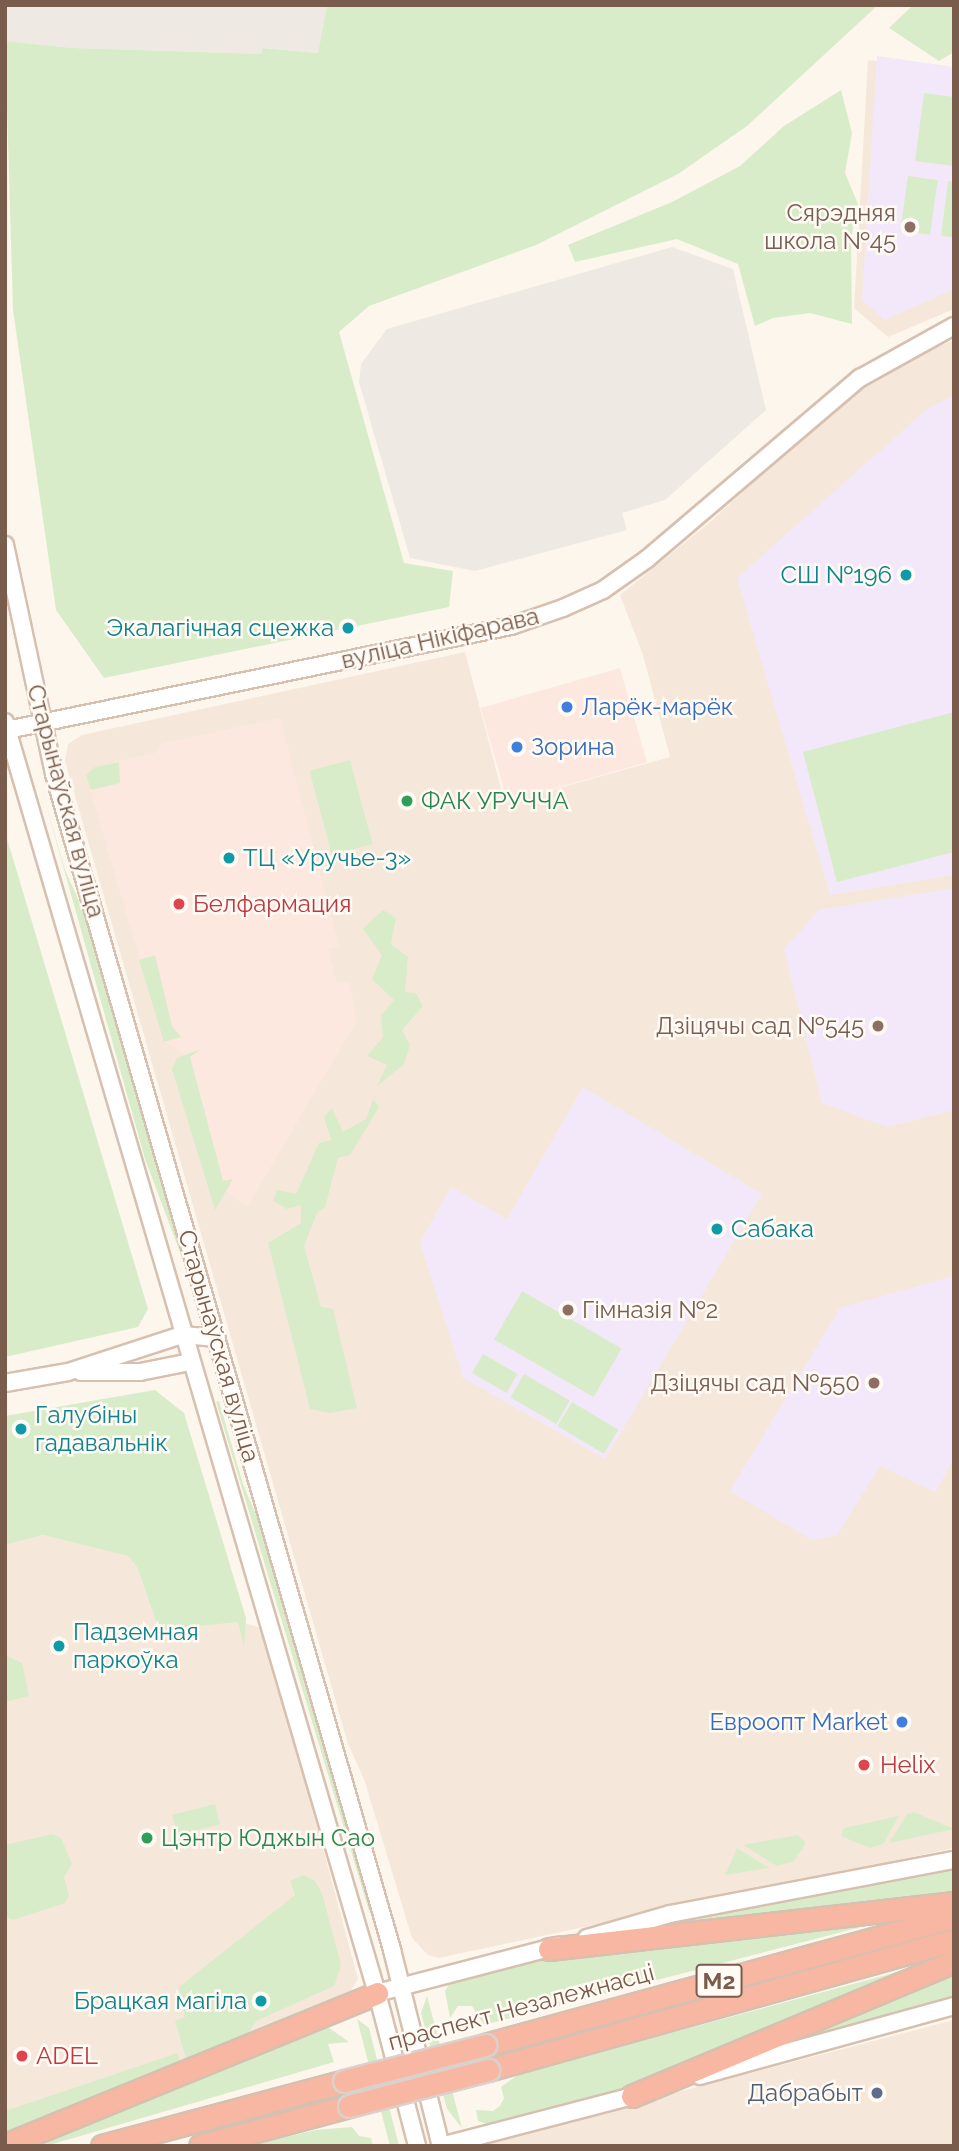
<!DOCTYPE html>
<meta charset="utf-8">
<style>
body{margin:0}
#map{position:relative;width:959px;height:2151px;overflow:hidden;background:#fdf6ec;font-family:Raleway,sans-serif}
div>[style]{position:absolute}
.residential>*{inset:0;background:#f5e8da}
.commercial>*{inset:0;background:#fde8e0;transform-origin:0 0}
.industrial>*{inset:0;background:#efe9e4}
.education>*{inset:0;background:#f3e8fa}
.green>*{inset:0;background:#d8ecc9;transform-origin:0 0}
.roads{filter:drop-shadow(2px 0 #d6c0b0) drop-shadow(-2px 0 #d6c0b0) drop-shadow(0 2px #d6c0b0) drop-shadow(0 -2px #d6c0b0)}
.secondary>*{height:16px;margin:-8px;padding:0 8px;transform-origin:8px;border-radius:8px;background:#fff}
.highway>*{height:21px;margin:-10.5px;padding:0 10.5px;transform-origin:10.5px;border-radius:10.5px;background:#f7b7a3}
.bridges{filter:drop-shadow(2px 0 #dad1cd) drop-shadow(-2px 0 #dad1cd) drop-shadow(0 2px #dad1cd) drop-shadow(0 -2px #dad1cd)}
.highway-bridge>*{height:21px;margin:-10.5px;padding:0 10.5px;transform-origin:10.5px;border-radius:10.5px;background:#f7b7a3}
.dots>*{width:19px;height:19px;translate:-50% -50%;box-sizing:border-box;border:4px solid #fffaf3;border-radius:50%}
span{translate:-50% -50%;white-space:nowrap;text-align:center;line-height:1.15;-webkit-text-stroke:5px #fffaf3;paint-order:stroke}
.shield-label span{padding:2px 5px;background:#fffaf3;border:2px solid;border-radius:5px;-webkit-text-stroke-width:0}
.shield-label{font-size:23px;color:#7a5c4d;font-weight:700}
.education-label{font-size:24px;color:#785e54}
.right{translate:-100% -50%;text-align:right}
.left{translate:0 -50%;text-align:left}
.culture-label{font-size:24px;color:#0d838f}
.street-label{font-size:24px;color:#7a5c4d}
.shop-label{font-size:24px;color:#366cbe}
.leisure-label{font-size:24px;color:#27864d}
.health-label{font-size:24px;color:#be3a42}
.service-label{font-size:24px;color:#4e5e75}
.frame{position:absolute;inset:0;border:7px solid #7a5c4d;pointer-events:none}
</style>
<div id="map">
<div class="residential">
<div style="clip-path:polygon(868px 60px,954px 72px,954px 309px,888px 337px,854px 308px)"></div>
<div style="clip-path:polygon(954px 340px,954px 1848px,439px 1958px,428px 1955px,412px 1938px,364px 1779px,348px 1744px,65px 761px,68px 744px,82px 735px,465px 652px,505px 803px,670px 757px,643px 655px,620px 595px,709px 523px,868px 376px)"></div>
<div style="clip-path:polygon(43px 1535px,129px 1556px,137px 1567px,159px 1630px,238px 1621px,264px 1629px,358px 1979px,348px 1995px,5px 2138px,5px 1545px)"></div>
<div style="clip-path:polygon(954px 2020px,954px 2146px,481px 2146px,485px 2142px)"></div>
</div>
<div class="commercial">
<div style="left:620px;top:668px;width:98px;height:145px;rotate:74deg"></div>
<div style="clip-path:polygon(280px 718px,339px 946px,328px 949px,337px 984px,349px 982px,357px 1020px,247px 1207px,226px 1191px,190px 1056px,164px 1042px,86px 775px,95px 767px,158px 752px,161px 744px)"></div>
</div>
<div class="industrial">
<div style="clip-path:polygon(5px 5px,327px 5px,318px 53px,263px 48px,262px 54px,73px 48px,5px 41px)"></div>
<div style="clip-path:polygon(672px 247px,733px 269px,766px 410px,665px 500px,622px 513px,627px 530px,475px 571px,410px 558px,359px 382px,361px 364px,387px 329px)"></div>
</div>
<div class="education">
<div style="clip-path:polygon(877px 56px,954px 67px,954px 289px,885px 320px,862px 300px)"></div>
<div style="clip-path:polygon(954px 395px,954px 875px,830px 895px,737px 578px,926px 410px)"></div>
<div style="clip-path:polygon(954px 888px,954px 1110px,888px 1127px,822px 1103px,784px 949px,819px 910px)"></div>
<div style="clip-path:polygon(583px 1087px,762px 1194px,605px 1459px,463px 1378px,420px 1242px,451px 1187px,507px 1219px)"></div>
<div style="clip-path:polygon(954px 1276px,954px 1459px,935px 1492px,880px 1466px,837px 1535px,812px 1540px,730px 1491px,840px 1308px)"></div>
</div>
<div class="green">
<div style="clip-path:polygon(327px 5px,878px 5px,747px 126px,678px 174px,536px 245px,369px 306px,339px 332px,404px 563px,453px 571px,449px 607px,104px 678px,56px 610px,13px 310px,5px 41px,73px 48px,261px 54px,263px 48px,318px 53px)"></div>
<div style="clip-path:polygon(913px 5px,954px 5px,954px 52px,939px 61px,889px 28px)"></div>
<div style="clip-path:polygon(841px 90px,852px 133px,845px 173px,858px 204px,851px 239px,852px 324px,810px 313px,773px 318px,755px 326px,738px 264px,677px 239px,575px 262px,568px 245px,672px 202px,740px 166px,784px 126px)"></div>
<div style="clip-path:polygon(924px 93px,954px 97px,954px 166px,915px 161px)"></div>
<div style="left:908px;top:176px;width:30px;height:55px;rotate:8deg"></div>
<div style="clip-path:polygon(948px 181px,954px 182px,954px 237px,941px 236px)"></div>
<div style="clip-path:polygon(954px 712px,954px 852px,837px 882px,803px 752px)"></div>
<div style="left:350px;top:760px;width:87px;height:42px;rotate:75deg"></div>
<div style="clip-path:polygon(119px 762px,120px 783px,91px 790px,86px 775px,95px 767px)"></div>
<div style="clip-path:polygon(41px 787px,65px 870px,83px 910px,190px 1279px,145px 1159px)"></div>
<div style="clip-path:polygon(5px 832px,148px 1309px,138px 1327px,5px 1357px)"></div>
<div style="clip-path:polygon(383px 910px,396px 918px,391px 944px,408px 957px,405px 992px,416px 993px,423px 1006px,402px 1030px,410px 1045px,404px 1064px,377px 1086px,387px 1065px,367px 1056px,383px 1037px,381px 1015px,394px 1000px,372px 979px,382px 955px,363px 929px)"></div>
<div style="clip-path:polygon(155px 955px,172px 1026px,181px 1037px,164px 1042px,139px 960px)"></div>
<div style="clip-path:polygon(201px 1049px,190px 1057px,223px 1181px,233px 1179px,215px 1210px,172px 1069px,177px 1058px)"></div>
<div style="clip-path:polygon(373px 1099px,379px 1107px,350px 1155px,338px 1158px,325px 1207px,317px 1213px,304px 1246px,321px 1307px,333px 1309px,357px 1408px,330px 1413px,310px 1409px,268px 1243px,301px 1223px,301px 1205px,287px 1209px,273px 1201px,277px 1190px,296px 1194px,319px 1143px,331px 1140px,324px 1117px,332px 1108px,343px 1132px,366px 1119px)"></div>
<div style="left:522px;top:1291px;width:115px;height:56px;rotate:30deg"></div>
<div style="left:483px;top:1354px;width:40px;height:22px;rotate:30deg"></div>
<div style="left:524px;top:1374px;width:53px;height:27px;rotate:30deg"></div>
<div style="clip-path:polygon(155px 1390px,184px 1413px,246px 1618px,244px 1647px,238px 1622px,159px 1630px,137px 1567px,128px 1556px,43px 1535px,5px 1545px,5px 1416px)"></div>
<div style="clip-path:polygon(219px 1401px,243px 1484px,260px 1524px,373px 1909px,369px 1911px,216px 1402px)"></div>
<div style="left:572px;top:1402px;width:54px;height:28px;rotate:31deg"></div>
<div style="clip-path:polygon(5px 1649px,7px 1656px,22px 1663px,29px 1696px,5px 1702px)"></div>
<div style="left:215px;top:1804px;width:21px;height:44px;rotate:76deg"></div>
<div style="clip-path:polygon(914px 1812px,954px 1829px,889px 1843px,907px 1814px)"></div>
<div style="clip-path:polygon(899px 1816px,883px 1844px,870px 1848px,841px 1836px,844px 1828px)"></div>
<div style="clip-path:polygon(52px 1834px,61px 1838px,72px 1864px,64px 1877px,69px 1895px,65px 1903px,13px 1920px,5px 1916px,5px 1845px)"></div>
<div style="clip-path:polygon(798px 1835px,806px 1843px,794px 1861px,777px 1866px,743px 1845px)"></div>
<div style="clip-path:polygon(737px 1848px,769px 1868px,725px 1875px)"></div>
<div style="clip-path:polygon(954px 1865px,954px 1892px,650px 1928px,680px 1921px)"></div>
<div style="clip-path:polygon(304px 1875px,315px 1881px,322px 1893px,341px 1965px,334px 1986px,256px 2021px,244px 2041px,187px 2062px,175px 2021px,185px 2017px,179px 1987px,295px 1895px,290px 1881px)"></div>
<div style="clip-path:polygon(892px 1919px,484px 2025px,472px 2006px,458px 2006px,450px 2018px,445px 1991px,450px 1983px,534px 1961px)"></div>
<div style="clip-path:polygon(942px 1960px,643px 2085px,489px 2125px,478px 2121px,476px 2110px,493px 2111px,500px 2106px,504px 2098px,501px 2087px,519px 2074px)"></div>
<div style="clip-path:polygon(954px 1972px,954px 2000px,751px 2058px)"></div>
<div style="clip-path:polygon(427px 1996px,462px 2128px,447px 2109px,421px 2013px)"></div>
<div style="clip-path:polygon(357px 2019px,369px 2028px,399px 2146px,390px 2146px)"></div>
<div style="clip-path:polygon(325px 2025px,349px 2042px,328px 2044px,334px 2062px,46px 2146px,28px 2146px)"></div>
<div style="clip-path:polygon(178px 2053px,180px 2063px,5px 2135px,5px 2111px)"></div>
<div style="clip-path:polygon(352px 2127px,359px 2136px,371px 2138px,373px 2146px,250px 2146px,316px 2130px)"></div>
</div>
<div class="roads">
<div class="secondary">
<div style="left:5px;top:545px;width:234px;rotate:77.9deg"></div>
<div style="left:54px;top:774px;width:1224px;rotate:73.96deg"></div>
<div style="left:392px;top:1950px;width:202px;rotate:76deg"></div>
<div style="left:5px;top:722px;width:1324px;rotate:73.69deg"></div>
<div style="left:377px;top:1993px;width:158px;rotate:75.3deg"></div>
<div style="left:7px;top:730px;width:515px;rotate:-11.66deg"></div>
<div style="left:511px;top:626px;width:55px;rotate:-19.1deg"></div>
<div style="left:563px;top:608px;width:44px;rotate:-24.2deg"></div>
<div style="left:603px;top:590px;width:54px;rotate:-35.2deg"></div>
<div style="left:647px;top:559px;width:280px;rotate:-40.4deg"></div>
<div style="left:860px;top:378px;width:107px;rotate:-29deg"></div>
<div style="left:81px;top:1372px;width:59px"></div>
<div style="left:140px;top:1372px;width:51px;rotate:-11.3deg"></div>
<div style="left:5px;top:1383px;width:64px;rotate:-9.9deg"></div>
<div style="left:68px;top:1372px;width:120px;rotate:-18deg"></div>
<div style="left:182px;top:1335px;width:35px;rotate:5deg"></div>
<div style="left:587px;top:1938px;width:86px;rotate:-16.1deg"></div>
<div style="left:670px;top:1914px;width:289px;rotate:-10.8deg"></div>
<div style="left:377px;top:1993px;width:187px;rotate:-14.6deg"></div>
<div style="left:700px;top:2076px;width:263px;rotate:-15.4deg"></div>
<div style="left:441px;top:2146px;width:207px;rotate:-14.6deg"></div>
</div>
<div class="highway">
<div style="left:549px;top:1949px;width:408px;rotate:-6.5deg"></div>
<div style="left:485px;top:2045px;width:486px;rotate:-15.3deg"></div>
<div style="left:488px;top:2070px;width:484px;rotate:-15.6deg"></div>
<div style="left:632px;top:2096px;width:349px;rotate:-22.7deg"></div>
<div style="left:5px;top:2145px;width:402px;rotate:-22.2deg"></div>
<div style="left:102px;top:2146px;width:251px;rotate:-15deg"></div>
<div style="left:200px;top:2146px;width:154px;rotate:-15deg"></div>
</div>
</div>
<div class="bridges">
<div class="highway-bridge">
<div style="left:344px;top:2081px;width:146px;rotate:-14.3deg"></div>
<div style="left:349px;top:2106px;width:144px;rotate:-14.5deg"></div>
</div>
</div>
<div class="dots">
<div style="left:910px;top:227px;background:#8d6e63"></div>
<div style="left:906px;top:575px;background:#0f9aa8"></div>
<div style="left:348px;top:628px;background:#0f9aa8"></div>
<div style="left:567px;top:707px;background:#3f7fe0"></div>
<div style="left:517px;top:747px;background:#3f7fe0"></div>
<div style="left:407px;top:801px;background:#2e9e5b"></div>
<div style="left:229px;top:858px;background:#0f9aa8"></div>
<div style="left:179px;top:904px;background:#e0444e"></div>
<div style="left:878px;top:1026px;background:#8d6e63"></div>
<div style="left:717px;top:1229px;background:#0f9aa8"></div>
<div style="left:568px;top:1310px;background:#8d6e63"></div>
<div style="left:874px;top:1383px;background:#8d6e63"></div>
<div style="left:21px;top:1429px;background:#0f9aa8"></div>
<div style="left:59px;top:1646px;background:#0f9aa8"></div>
<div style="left:902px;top:1722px;background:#3f7fe0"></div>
<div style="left:864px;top:1765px;background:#e0444e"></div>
<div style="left:147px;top:1838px;background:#2e9e5b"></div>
<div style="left:261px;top:2001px;background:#0f9aa8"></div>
<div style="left:22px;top:2056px;background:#e0444e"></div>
<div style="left:877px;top:2093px;background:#5c6f8a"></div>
</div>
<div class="shield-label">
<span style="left:719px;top:1981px">М2</span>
</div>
<div class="education-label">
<span class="right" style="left:896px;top:227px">Сярэдняя<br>школа №45</span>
<span class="right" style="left:864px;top:1026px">Дзіцячы сад №545</span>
<span class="left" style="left:582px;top:1310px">Гімназія №2</span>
<span class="right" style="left:860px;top:1383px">Дзіцячы сад №550</span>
</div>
<div class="culture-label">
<span class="right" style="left:892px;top:575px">СШ №196</span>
<span class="right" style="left:334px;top:628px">Экалагічная сцежка</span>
<span class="left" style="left:243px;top:858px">ТЦ «Уручье-3»</span>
<span class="left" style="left:731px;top:1229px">Сабака</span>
<span class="left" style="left:35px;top:1429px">Галубіны<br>гадавальнік</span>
<span class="left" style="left:73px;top:1646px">Падземная<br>паркоўка</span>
<span class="right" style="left:247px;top:2001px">Брацкая магіла</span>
</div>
<div class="street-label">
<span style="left:440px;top:638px;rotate:-13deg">вуліца Нікіфарава</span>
<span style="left:66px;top:801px;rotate:75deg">Старынаўская вуліца</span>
<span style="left:219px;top:1346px;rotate:74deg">Старынаўская вуліца</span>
<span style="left:521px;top:2007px;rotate:-15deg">праспект Незалежнасці</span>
</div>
<div class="shop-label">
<span class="left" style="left:581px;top:707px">Ларёк-марёк</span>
<span class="left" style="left:531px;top:747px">Зорина</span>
<span class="right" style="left:888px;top:1722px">Евроопт Market</span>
</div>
<div class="leisure-label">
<span class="left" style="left:421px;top:801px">ФАК УРУЧЧА</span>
<span class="left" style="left:161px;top:1838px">Цэнтр Юджын Сао</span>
</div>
<div class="health-label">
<span class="left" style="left:193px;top:904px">Белфармация</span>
<span class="left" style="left:880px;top:1765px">Helix</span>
<span class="left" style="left:36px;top:2056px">ADEL</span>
</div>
<div class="service-label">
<span class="right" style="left:863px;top:2093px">Дабрабыт</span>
</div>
<div class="frame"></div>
</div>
